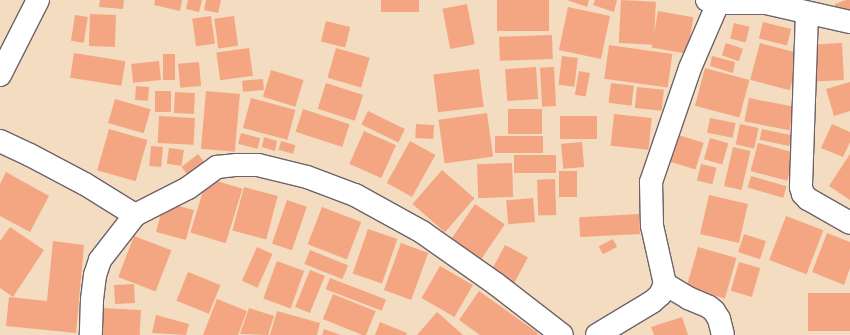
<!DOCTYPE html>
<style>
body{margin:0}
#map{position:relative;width:850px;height:335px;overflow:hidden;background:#f4dcc0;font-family:Caveat,sans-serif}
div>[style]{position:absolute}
.building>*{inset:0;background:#f4a682;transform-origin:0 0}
.roads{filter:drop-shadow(1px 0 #6c636a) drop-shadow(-1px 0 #6c636a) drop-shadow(0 1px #6c636a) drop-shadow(0 -1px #6c636a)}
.minor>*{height:22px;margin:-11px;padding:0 11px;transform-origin:11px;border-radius:11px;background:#fff}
span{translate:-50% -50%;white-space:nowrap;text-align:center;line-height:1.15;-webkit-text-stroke:3px #f6f6f2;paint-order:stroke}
</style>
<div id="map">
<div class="building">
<div style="clip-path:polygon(100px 0,124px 0,123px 9px,99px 7px)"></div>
<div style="clip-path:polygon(155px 0,182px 0,180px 11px,154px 5px)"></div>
<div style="clip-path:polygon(188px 0,202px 0,199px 12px,186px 9px)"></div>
<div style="clip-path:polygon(206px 0,221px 0,218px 13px,204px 10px)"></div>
<div style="left:381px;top:0;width:38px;height:12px"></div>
<div style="left:497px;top:0;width:52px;height:31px"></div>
<div style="clip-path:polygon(567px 0,589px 0,587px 7px)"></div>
<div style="clip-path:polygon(595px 0,617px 0,614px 12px,593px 5px)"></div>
<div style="left:621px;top:0;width:35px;height:43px;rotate:3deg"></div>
<div style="clip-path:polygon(846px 0,850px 0,850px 17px,834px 15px,835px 4px)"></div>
<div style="left:467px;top:4px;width:41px;height:25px;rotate:79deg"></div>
<div style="left:568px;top:7px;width:43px;height:44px;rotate:12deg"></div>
<div style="left:658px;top:11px;width:36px;height:37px;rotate:10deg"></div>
<div style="left:90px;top:14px;width:26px;height:32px;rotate:2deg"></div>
<div style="left:75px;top:15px;width:13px;height:26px;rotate:9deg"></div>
<div style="left:211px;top:16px;width:28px;height:19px;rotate:82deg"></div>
<div style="left:234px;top:16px;width:30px;height:20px;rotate:82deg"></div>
<div style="left:326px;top:21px;width:25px;height:21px;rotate:14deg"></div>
<div style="left:763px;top:22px;width:29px;height:17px;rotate:14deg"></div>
<div style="left:734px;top:23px;width:16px;height:16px;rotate:14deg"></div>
<div style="left:552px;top:35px;width:24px;height:53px;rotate:88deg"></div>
<div style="left:726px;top:43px;width:18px;height:13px;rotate:19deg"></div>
<div style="left:760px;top:43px;width:41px;height:38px;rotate:15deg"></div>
<div style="left:842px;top:43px;width:37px;height:34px;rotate:87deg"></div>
<div style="left:609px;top:45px;width:64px;height:34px;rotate:8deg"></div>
<div style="left:249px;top:48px;width:28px;height:33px;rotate:82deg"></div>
<div style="left:336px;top:48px;width:35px;height:31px;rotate:16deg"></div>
<div style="left:74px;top:53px;width:52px;height:25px;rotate:9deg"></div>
<div style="left:163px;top:54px;width:12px;height:26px"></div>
<div style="left:562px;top:56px;width:16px;height:29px;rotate:7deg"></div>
<div style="clip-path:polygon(712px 56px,735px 62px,733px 73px,710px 66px)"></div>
<div style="left:159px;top:61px;width:19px;height:28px;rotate:84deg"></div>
<div style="left:199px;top:62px;width:24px;height:21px;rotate:85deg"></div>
<div style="left:536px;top:67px;width:32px;height:31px;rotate:86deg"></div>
<div style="left:554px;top:67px;width:39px;height:14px;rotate:87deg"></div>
<div style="left:705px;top:68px;width:46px;height:39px;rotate:15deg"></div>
<div style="left:479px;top:69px;width:38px;height:46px;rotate:83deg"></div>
<div style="left:271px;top:70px;width:34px;height:28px;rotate:17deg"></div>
<div style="left:579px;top:71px;width:11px;height:24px;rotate:10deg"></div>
<div style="left:263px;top:79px;width:11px;height:21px;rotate:85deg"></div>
<div style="clip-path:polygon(850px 82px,850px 111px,834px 116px,826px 89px)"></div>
<div style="left:326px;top:83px;width:39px;height:27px;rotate:18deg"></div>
<div style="left:611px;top:83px;width:23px;height:20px;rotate:7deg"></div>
<div style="left:136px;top:86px;width:13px;height:14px;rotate:4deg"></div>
<div style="left:637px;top:87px;width:27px;height:21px;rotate:6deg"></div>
<div style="left:155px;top:91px;width:16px;height:21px"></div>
<div style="left:206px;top:91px;width:34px;height:58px;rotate:5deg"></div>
<div style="left:175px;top:92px;width:20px;height:21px;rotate:3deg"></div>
<div style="left:251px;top:98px;width:46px;height:31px;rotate:15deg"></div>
<div style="left:749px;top:98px;width:46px;height:24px;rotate:11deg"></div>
<div style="left:115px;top:99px;width:37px;height:25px;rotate:16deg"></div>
<div style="left:303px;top:109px;width:49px;height:24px;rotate:18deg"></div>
<div style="left:508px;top:109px;width:34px;height:25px"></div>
<div style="left:368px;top:111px;width:41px;height:15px;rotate:26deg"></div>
<div style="left:487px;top:113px;width:44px;height:49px;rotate:82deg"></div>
<div style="left:614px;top:114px;width:38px;height:32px;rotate:6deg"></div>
<div style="left:159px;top:116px;width:36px;height:27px;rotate:3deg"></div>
<div style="left:560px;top:116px;width:37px;height:23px"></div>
<div style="left:710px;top:118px;width:26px;height:15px;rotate:11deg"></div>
<div style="left:416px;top:124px;width:18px;height:14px;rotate:3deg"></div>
<div style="left:740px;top:124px;width:19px;height:21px;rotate:12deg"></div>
<div style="clip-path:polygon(832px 124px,850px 132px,850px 142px,843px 157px,821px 148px)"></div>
<div style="left:109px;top:129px;width:40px;height:43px;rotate:16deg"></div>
<div style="left:762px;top:129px;width:30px;height:11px;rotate:12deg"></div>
<div style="left:364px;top:131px;width:35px;height:36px;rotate:24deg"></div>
<div style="left:241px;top:133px;width:20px;height:11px;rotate:15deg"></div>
<div style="left:675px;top:134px;width:30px;height:28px;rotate:17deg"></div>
<div style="left:495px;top:136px;width:48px;height:17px"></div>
<div style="clip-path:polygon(264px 137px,277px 141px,275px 151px,262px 147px)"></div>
<div style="left:710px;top:138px;width:19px;height:22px;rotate:16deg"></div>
<div style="left:281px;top:141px;width:15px;height:9px;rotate:16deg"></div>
<div style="left:410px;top:141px;width:29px;height:48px;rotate:29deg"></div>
<div style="left:582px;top:142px;width:25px;height:21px;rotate:85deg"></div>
<div style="left:758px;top:143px;width:38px;height:29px;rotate:15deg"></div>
<div style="left:151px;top:146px;width:12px;height:20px;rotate:5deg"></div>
<div style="left:733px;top:147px;width:18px;height:40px;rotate:13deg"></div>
<div style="left:169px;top:148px;width:15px;height:16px;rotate:8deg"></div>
<div style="left:198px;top:154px;width:11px;height:21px;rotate:52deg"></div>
<div style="clip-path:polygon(850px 154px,850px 200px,829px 186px)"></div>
<div style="left:556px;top:155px;width:18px;height:42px;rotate:90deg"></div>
<div style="left:512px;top:163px;width:34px;height:35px;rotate:88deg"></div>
<div style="left:701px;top:164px;width:16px;height:17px;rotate:14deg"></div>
<div style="left:442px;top:170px;width:43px;height:45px;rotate:41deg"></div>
<div style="left:559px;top:171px;width:18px;height:26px"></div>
<div style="clip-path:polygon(6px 172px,49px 196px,30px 232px,0 216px,0 184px)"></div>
<div style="left:751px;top:176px;width:37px;height:12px;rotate:16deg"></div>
<div style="left:207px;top:178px;width:37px;height:57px;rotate:17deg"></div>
<div style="left:555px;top:179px;width:36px;height:18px;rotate:88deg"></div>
<div style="left:244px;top:187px;width:35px;height:45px;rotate:15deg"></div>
<div style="left:709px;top:195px;width:40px;height:40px;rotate:13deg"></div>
<div style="left:533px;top:198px;width:24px;height:27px;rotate:85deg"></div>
<div style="left:287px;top:200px;width:21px;height:46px;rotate:19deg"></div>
<div style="left:164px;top:202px;width:31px;height:31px;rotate:15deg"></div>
<div style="left:475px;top:204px;width:36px;height:45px;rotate:34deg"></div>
<div style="left:322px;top:207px;width:42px;height:40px;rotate:21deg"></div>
<div style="left:639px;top:214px;width:20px;height:60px;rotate:87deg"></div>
<div style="left:786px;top:216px;width:40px;height:47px;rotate:21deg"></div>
<div style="clip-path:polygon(10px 227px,44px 250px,13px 297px,0 288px,0 241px)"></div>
<div style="left:368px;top:229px;width:31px;height:47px;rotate:19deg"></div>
<div style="clip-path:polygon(827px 233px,850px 242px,850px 268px,844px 285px,812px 272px)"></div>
<div style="left:744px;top:234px;width:23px;height:19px;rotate:18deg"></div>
<div style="left:134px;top:236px;width:40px;height:44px;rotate:21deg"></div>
<div style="left:613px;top:239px;width:9px;height:16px;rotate:63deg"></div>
<div style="clip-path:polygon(53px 241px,84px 245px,76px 333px,6px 326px,9px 297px,47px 301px)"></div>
<div style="left:401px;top:243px;width:29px;height:50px;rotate:20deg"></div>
<div style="left:505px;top:245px;width:26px;height:30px;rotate:28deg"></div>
<div style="left:257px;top:247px;width:17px;height:37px;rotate:24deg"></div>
<div style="left:698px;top:247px;width:40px;height:42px;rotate:16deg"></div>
<div style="left:310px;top:250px;width:41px;height:15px;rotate:22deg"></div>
<div style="left:277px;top:261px;width:29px;height:40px;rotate:20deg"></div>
<div style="left:739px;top:262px;width:22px;height:30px;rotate:16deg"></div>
<div style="left:440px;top:266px;width:38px;height:37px;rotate:30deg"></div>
<div style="left:310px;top:270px;width:16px;height:40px;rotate:22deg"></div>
<div style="left:188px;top:272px;width:35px;height:31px;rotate:22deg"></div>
<div style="left:330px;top:278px;width:60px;height:12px;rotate:21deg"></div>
<div style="left:134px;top:284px;width:19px;height:20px;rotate:87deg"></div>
<div style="clip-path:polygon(479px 291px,538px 333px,537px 335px,480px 335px,459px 320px)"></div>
<div style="left:850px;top:293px;width:38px;height:42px;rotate:90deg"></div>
<div style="left:333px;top:294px;width:46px;height:27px;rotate:22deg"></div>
<div style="clip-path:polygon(217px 299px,247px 311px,238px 335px,203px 335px)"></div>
<div style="left:102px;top:308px;width:39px;height:27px;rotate:3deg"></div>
<div style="clip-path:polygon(249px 308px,274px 316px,268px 335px,240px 334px)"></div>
<div style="clip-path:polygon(277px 311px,320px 323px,317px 335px,270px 335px)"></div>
<div style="clip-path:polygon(437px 312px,463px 335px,417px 335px)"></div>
<div style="clip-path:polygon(156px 315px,189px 324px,186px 335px,152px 333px)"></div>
<div style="clip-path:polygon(682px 317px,688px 335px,654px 335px,651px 327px)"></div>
<div style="clip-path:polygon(380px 322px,407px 333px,406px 335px,375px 335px)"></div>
<div style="clip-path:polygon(324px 329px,341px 335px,322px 335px)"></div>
</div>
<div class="roads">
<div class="minor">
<div style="left:707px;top:0;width:11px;rotate:15deg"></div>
<div style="left:718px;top:3px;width:48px"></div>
<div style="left:766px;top:3px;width:86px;rotate:12.7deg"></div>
<div style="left:807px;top:13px;width:174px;rotate:92deg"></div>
<div style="left:801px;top:187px;width:7px;rotate:74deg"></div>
<div style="left:803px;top:194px;width:7px;rotate:45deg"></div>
<div style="left:808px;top:199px;width:48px;rotate:29.7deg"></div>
<div style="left:0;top:75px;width:84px;rotate:-63.1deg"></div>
<div style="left:0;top:141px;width:33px;rotate:25deg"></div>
<div style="left:30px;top:155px;width:62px;rotate:27.8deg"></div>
<div style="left:85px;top:184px;width:59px;rotate:31.8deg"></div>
<div style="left:135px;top:215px;width:57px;rotate:127.9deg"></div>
<div style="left:100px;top:260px;width:16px;rotate:108deg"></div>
<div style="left:95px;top:275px;width:25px;rotate:97deg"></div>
<div style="left:92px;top:300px;width:35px;rotate:92deg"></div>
<div style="left:135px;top:215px;width:59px;rotate:-27deg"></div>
<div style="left:188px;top:188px;width:36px;rotate:-36deg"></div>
<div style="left:217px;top:167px;width:20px;rotate:-6deg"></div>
<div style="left:237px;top:165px;width:21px"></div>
<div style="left:258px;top:165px;width:50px;rotate:13.8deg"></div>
<div style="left:307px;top:177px;width:51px;rotate:20.6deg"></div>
<div style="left:355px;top:195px;width:77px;rotate:28.9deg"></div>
<div style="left:422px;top:232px;width:90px;rotate:35.1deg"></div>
<div style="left:496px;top:284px;width:83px;rotate:37.7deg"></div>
<div style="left:665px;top:284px;width:27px;rotate:31deg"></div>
<div style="left:688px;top:298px;width:23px;rotate:23deg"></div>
<div style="left:709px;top:307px;width:6px;rotate:39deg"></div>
<div style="left:714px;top:311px;width:9px;rotate:58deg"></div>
<div style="left:719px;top:319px;width:16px;rotate:76deg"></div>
<div style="left:597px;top:335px;width:64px;rotate:-31deg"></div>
<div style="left:652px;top:302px;width:11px;rotate:-41deg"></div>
<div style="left:660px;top:295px;width:12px;rotate:-66deg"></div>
<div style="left:665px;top:284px;width:59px;rotate:-102.6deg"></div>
<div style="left:652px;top:226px;width:44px;rotate:-91.3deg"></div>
<div style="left:651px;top:182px;width:120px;rotate:-71.1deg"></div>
<div style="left:690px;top:68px;width:71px;rotate:-66.7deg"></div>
</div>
</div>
</div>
